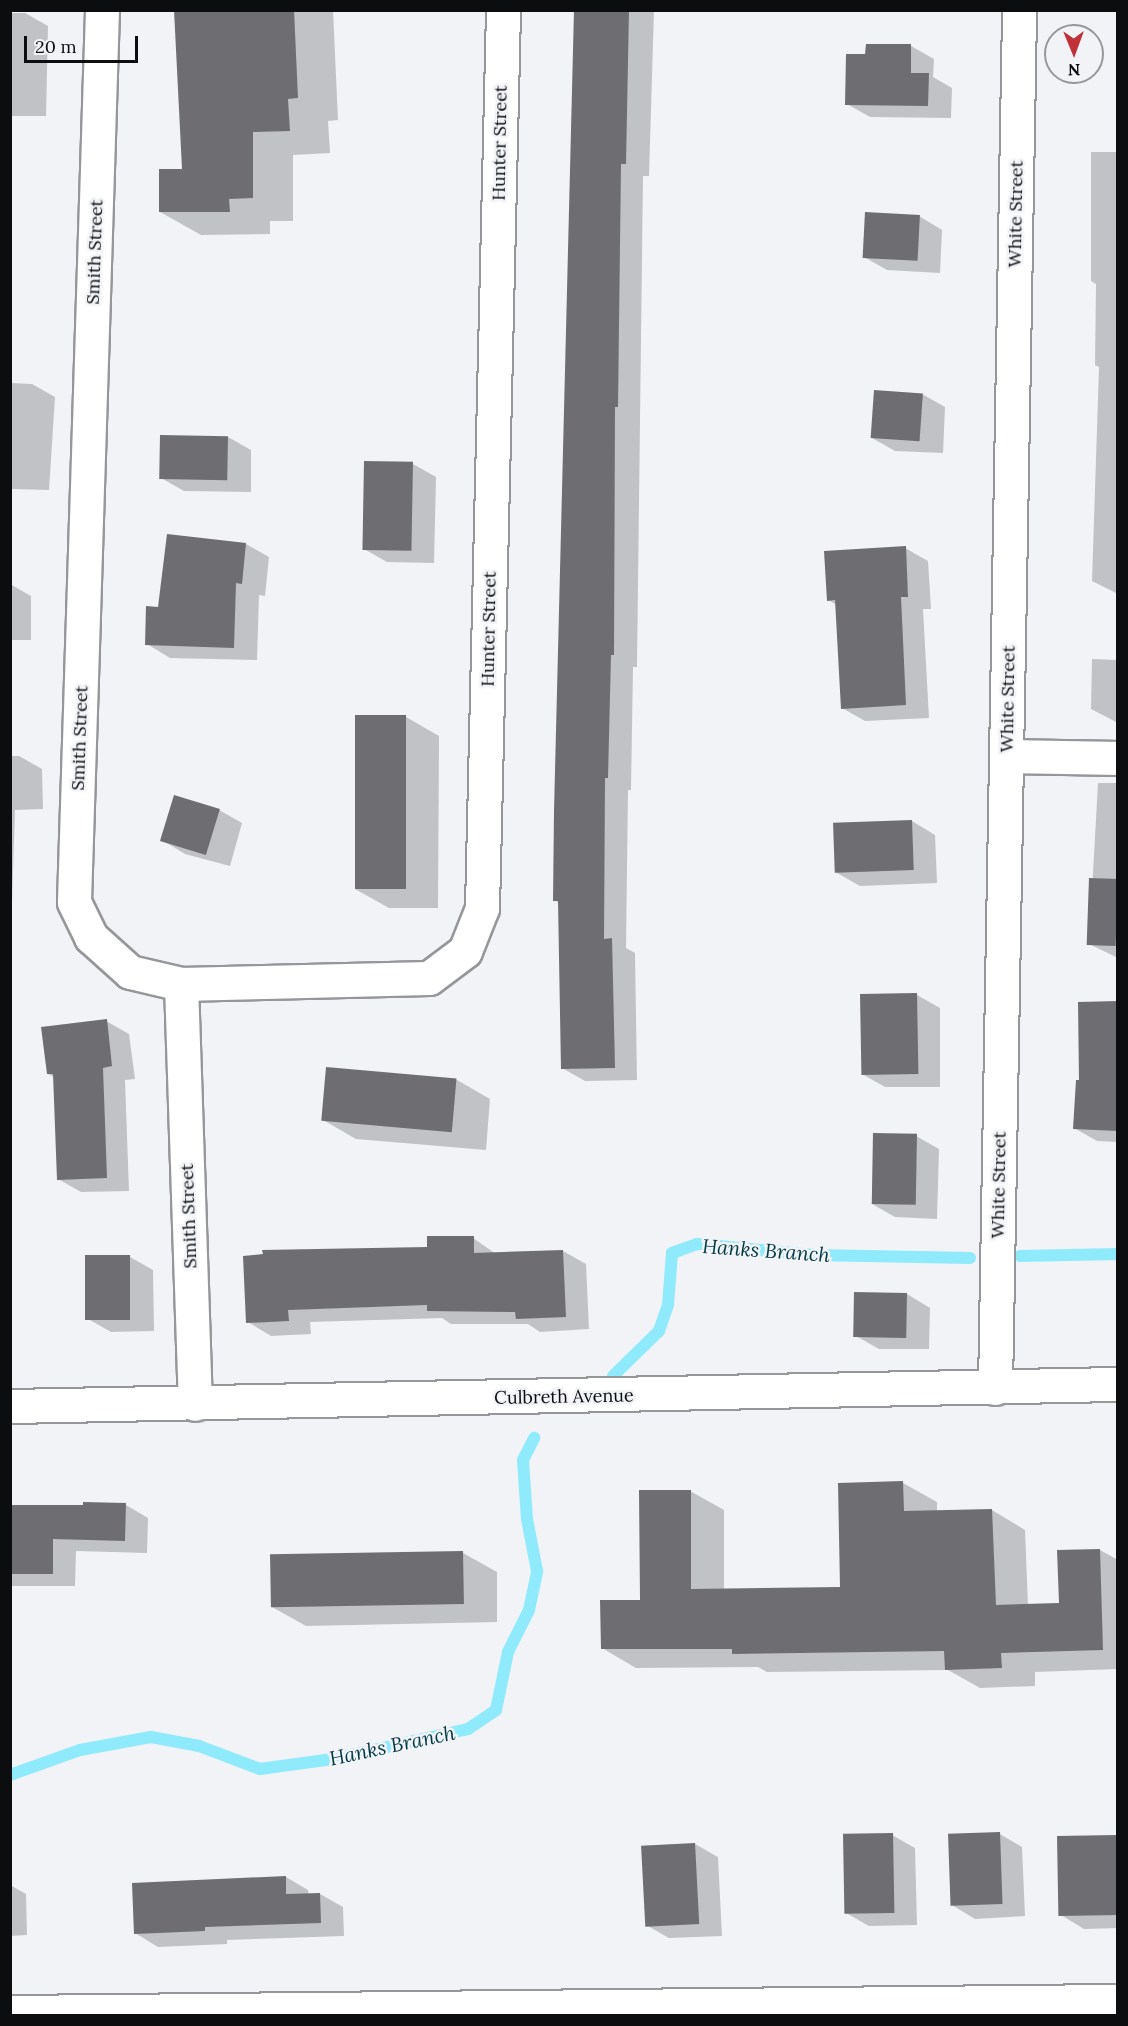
<!DOCTYPE html>
<style>
body{margin:0}
#map{position:relative;width:1128px;height:2026px;overflow:hidden;background:#f1f3f7;font-family:Lora,serif}
div>[style]{position:absolute}
.shadow>*{inset:0;background:#0003}
.stream>*{height:12px;margin:-6px;padding:0 6px;transform-origin:6px;border-radius:6px;background:#8feafc}
.building>*{inset:0;background:#6e6d71;transform-origin:0 0}
.roads{filter:drop-shadow(2px 0 #95979b) drop-shadow(-2px 0 #95979b) drop-shadow(0 2px #95979b) drop-shadow(0 -2px #95979b)}
.minor>*{height:33px;margin:-16.5px;padding:0 16.5px;transform-origin:16.5px;border-radius:16.5px;background:#fff}
span{translate:-50% -50%;white-space:nowrap;text-align:center;line-height:1.15;-webkit-text-stroke:5px #f1f3f7;paint-order:stroke}
.street-label{font-size:18px;color:#0c0d0e}
.water-label{font-size:20px;color:#003b44;font-style:italic}
.frame{position:absolute;inset:0;border:12px solid #0c0d0e;pointer-events:none}
.north{position:absolute;left:1044px;top:24px;width:60px;height:60px;box-sizing:border-box;background:#f1f3f7;border:2px solid #95979a;border-radius:50%;rotate:179deg;font-size:16px;font-weight:700;line-height:24px;text-align:center;color:#0c0d0e}
.north::after{content:'';display:block;margin:auto;width:21px;height:27px;background:#c13138;clip-path:polygon(50% 0,100% 100%,50% 72%,0 100%)}
.scale{position:absolute;left:24px;top:36px;width:114px;height:27px;box-sizing:border-box;border:3px solid #0c0d0e;border-top:0;padding-left:8px;font-size:18px;line-height:21px;white-space:nowrap;color:#0c0d0e;-webkit-text-stroke:4px #f1f3f7;paint-order:stroke}
</style>
<div id="map">
<div class="shadow">
<div style="clip-path:polygon(176px 10px,333px 10px,338px 120px,328px 121px,330px 153px,293px 155px,293px 221px,270px 221px,270px 234px,201px 235px,160px 212px,183px 170px)"></div>
<div style="clip-path:polygon(576px 10px,654px 10px,649px 176px,643px 176px,637px 667px,633px 667px,631px 790px,628px 790px,626px 948px,635px 953px,637px 1080px,585px 1081px,562px 1068px,559px 903px,555px 900px)"></div>
<div style="clip-path:polygon(10px 13px,25px 13px,48px 26px,46px 116px,10px 116px)"></div>
<div style="clip-path:polygon(911px 46px,934px 59px,933px 77px,952px 88px,951px 118px,870px 117px,847px 104px,867px 56px)"></div>
<div style="clip-path:polygon(1091px 152px,1118px 152px,1118px 594px,1092px 581px,1099px 367px,1095px 365px,1096px 284px,1091px 281px)"></div>
<div style="clip-path:polygon(919px 216px,942px 230px,940px 273px,887px 270px,864px 257px)"></div>
<div style="clip-path:polygon(10px 383px,32px 384px,55px 397px,49px 490px,10px 489px)"></div>
<div style="clip-path:polygon(922px 394px,945px 407px,943px 453px,895px 451px,872px 438px)"></div>
<div style="clip-path:polygon(161px 437px,228px 437px,251px 450px,251px 492px,184px 491px,161px 478px)"></div>
<div style="clip-path:polygon(413px 464px,436px 477px,434px 563px,387px 562px,364px 549px)"></div>
<div style="clip-path:polygon(246px 544px,269px 557px,265px 596px,259px 595px,257px 660px,170px 658px,147px 644px,159px 608px)"></div>
<div style="clip-path:polygon(905px 548px,928px 561px,931px 609px,923px 609px,929px 718px,865px 721px,842px 708px,837px 605px,828px 600px)"></div>
<div style="clip-path:polygon(10px 584px,31px 596px,31px 640px,10px 640px)"></div>
<div style="clip-path:polygon(1092px 659px,1118px 660px,1118px 723px,1091px 709px)"></div>
<div style="clip-path:polygon(406px 717px,439px 736px,438px 908px,389px 908px,355px 889px)"></div>
<div style="clip-path:polygon(10px 756px,19px 756px,42px 769px,43px 809px,15px 810px,10px 965px)"></div>
<div style="clip-path:polygon(1098px 783px,1118px 783px,1118px 958px,1089px 944px)"></div>
<div style="clip-path:polygon(219px 810px,242px 823px,230px 866px,185px 854px,162px 840px)"></div>
<div style="clip-path:polygon(912px 821px,935px 835px,937px 883px,860px 886px,837px 873px,835px 824px)"></div>
<div style="clip-path:polygon(917px 995px,940px 1008px,940px 1087px,885px 1087px,862px 1074px)"></div>
<div style="clip-path:polygon(1118px 1002px,1118px 1142px,1097px 1141px,1074px 1128px,1081px 1082px)"></div>
<div style="clip-path:polygon(106px 1021px,129px 1034px,135px 1079px,125px 1080px,129px 1191px,81px 1192px,58px 1179px,54px 1077px,48px 1074px)"></div>
<div style="clip-path:polygon(457px 1080px,490px 1099px,486px 1150px,356px 1139px,323px 1120px)"></div>
<div style="clip-path:polygon(916px 1136px,939px 1149px,937px 1219px,895px 1217px,872px 1204px)"></div>
<div style="clip-path:polygon(473px 1238px,496px 1254px,563px 1251px,586px 1264px,589px 1329px,540px 1332px,528px 1324px,451px 1324px,442px 1318px,310px 1322px,311px 1334px,271px 1336px,248px 1322px,429px 1248px)"></div>
<div style="clip-path:polygon(130px 1257px,153px 1270px,154px 1331px,111px 1332px,88px 1319px)"></div>
<div style="clip-path:polygon(907px 1294px,930px 1308px,929px 1349px,879px 1349px,856px 1336px)"></div>
<div style="clip-path:polygon(903px 1483px,937px 1502px,937px 1512px,992px 1510px,1025px 1530px,1028px 1606px,1061px 1604px,1100px 1550px,1118px 1560px,1118px 1669px,1035px 1672px,1035px 1686px,980px 1688px,948px 1670px,767px 1672px,758px 1667px,636px 1668px,602px 1648px,641px 1602px,690px 1491px,724px 1510px,724px 1590px,841px 1589px)"></div>
<div style="clip-path:polygon(126px 1505px,148px 1518px,147px 1553px,76px 1551px,75px 1586px,10px 1586px,10px 1506px)"></div>
<div style="clip-path:polygon(463px 1553px,497px 1572px,497px 1622px,306px 1626px,272px 1607px)"></div>
<div style="clip-path:polygon(1000px 1834px,1022px 1847px,1025px 1916px,975px 1919px,952px 1905px)"></div>
<div style="clip-path:polygon(892px 1835px,915px 1848px,917px 1925px,869px 1926px,846px 1913px)"></div>
<div style="clip-path:polygon(1118px 1837px,1118px 1928px,1084px 1929px,1061px 1915px)"></div>
<div style="clip-path:polygon(695px 1844px,718px 1857px,722px 1936px,669px 1938px,646px 1925px)"></div>
<div style="clip-path:polygon(286px 1877px,308px 1890px,309px 1895px,320px 1894px,343px 1907px,344px 1936px,227px 1940px,227px 1944px,158px 1947px,135px 1933px)"></div>
<div style="clip-path:polygon(10px 1885px,26px 1894px,27px 1935px,10px 1936px)"></div>
</div>
<div class="stream">
<div style="left:1020px;top:1256px;width:98px;rotate:-1.2deg"></div>
<div style="left:613px;top:1376px;width:64px;rotate:-44.4deg"></div>
<div style="left:659px;top:1331px;width:28px;rotate:-71deg"></div>
<div style="left:668px;top:1305px;width:52px;rotate:-85.6deg"></div>
<div style="left:672px;top:1253px;width:27px;rotate:-20deg"></div>
<div style="left:697px;top:1244px;width:117px;rotate:5.4deg"></div>
<div style="left:813px;top:1255px;width:157px;rotate:1.1deg"></div>
<div style="left:10px;top:1775px;width:74px;rotate:-19.7deg"></div>
<div style="left:80px;top:1750px;width:72px;rotate:-10.4deg"></div>
<div style="left:151px;top:1737px;width:49px;rotate:10.6deg"></div>
<div style="left:199px;top:1746px;width:65px;rotate:20.7deg"></div>
<div style="left:260px;top:1769px;width:73px;rotate:-7.9deg"></div>
<div style="left:332px;top:1759px;width:139px;rotate:-12.4deg"></div>
<div style="left:468px;top:1729px;width:34px;rotate:-34deg"></div>
<div style="left:496px;top:1710px;width:59px;rotate:-78.3deg"></div>
<div style="left:508px;top:1652px;width:47px;rotate:-63.4deg"></div>
<div style="left:529px;top:1610px;width:40px;rotate:-78deg"></div>
<div style="left:537px;top:1571px;width:53px;rotate:-100.9deg"></div>
<div style="left:527px;top:1519px;width:59px;rotate:-93.9deg"></div>
<div style="left:523px;top:1460px;width:25px;rotate:-63deg"></div>
</div>
<div class="building">
<div style="clip-path:polygon(174px 10px,294px 10px,298px 98px,288px 99px,290px 131px,253px 132px,253px 198px,229px 199px,230px 212px,159px 212px,159px 169px,182px 169px)"></div>
<div style="clip-path:polygon(574px 10px,629px 10px,626px 164px,621px 164px,618px 407px,615px 407px,614px 655px,611px 655px,608px 778px,605px 778px,604px 939px,612px 938px,615px 1068px,561px 1069px,558px 901px,553px 901px,554px 811px)"></div>
<div style="clip-path:polygon(866px 44px,911px 44px,911px 73px,929px 73px,928px 106px,845px 105px,846px 54px,865px 54px)"></div>
<div style="left:865px;top:212px;width:55px;height:46px;rotate:3deg"></div>
<div style="left:874px;top:390px;width:49px;height:48px;rotate:4deg"></div>
<div style="left:160px;top:435px;width:68px;height:44px;rotate:1deg"></div>
<div style="left:364px;top:461px;width:49px;height:89px;rotate:1deg"></div>
<div style="clip-path:polygon(167px 534px,246px 543px,242px 584px,236px 583px,234px 648px,145px 645px,146px 606px,158px 607px)"></div>
<div style="clip-path:polygon(906px 546px,908px 597px,901px 597px,906px 705px,841px 709px,835px 600px,827px 601px,824px 551px)"></div>
<div style="left:355px;top:715px;width:51px;height:174px"></div>
<div style="left:174px;top:795px;width:48px;height:48px;rotate:17deg"></div>
<div style="left:912px;top:820px;width:50px;height:79px;rotate:88deg"></div>
<div style="left:1089px;top:878px;width:29px;height:67px;rotate:2deg"></div>
<div style="left:917px;top:993px;width:81px;height:57px;rotate:89deg"></div>
<div style="clip-path:polygon(1118px 1001px,1118px 1131px,1073px 1129px,1076px 1080px,1079px 1080px,1078px 1002px)"></div>
<div style="clip-path:polygon(107px 1019px,112px 1066px,103px 1068px,107px 1178px,57px 1180px,53px 1074px,47px 1074px,41px 1027px)"></div>
<div style="left:326px;top:1067px;width:131px;height:54px;rotate:5deg"></div>
<div style="left:873px;top:1133px;width:44px;height:71px;rotate:1deg"></div>
<div style="clip-path:polygon(427px 1236px,474px 1236px,474px 1253px,563px 1250px,566px 1317px,516px 1319px,515px 1312px,427px 1311px,427px 1305px,288px 1310px,289px 1321px,246px 1323px,243px 1256px,263px 1254px,262px 1250px,427px 1247px)"></div>
<div style="left:85px;top:1255px;width:45px;height:65px"></div>
<div style="left:854px;top:1292px;width:53px;height:45px;rotate:1deg"></div>
<div style="clip-path:polygon(903px 1481px,904px 1511px,992px 1509px,996px 1605px,1059px 1603px,1057px 1550px,1100px 1549px,1103px 1650px,1001px 1653px,1002px 1668px,945px 1670px,944px 1651px,732px 1654px,732px 1649px,601px 1649px,600px 1600px,640px 1600px,639px 1490px,691px 1490px,691px 1589px,840px 1587px,838px 1483px)"></div>
<div style="clip-path:polygon(83px 1502px,126px 1503px,125px 1541px,53px 1539px,53px 1574px,10px 1574px,10px 1505px,83px 1505px)"></div>
<div style="left:463px;top:1551px;width:53px;height:193px;rotate:89deg"></div>
<div style="left:1000px;top:1832px;width:72px;height:52px;rotate:88deg"></div>
<div style="left:893px;top:1833px;width:80px;height:50px;rotate:89deg"></div>
<div style="left:1117px;top:1835px;width:80px;height:60px;rotate:89deg"></div>
<div style="left:695px;top:1843px;width:81px;height:54px;rotate:87deg"></div>
<div style="clip-path:polygon(286px 1876px,286px 1894px,320px 1893px,321px 1923px,205px 1927px,205px 1931px,134px 1934px,132px 1883px)"></div>
</div>
<div class="roads">
<div class="minor">
<div style="left:102px;top:10px;width:892px;rotate:91.8deg"></div>
<div style="left:74px;top:902px;width:39px;rotate:64deg"></div>
<div style="left:91px;top:937px;width:52px;rotate:41.9deg"></div>
<div style="left:130px;top:972px;width:52px;rotate:13.2deg"></div>
<div style="left:181px;top:984px;width:248px;rotate:-1.4deg"></div>
<div style="left:429px;top:978px;width:45px;rotate:-36.9deg"></div>
<div style="left:465px;top:951px;width:46px;rotate:-68.4deg"></div>
<div style="left:482px;top:908px;width:898px;rotate:-88.66deg"></div>
<div style="left:1007px;top:756px;width:111px;rotate:1deg"></div>
<div style="left:181px;top:984px;width:420px;rotate:88.1deg"></div>
<div style="left:995px;top:1388px;width:1378px;rotate:-89deg"></div>
<div style="left:10px;top:1406px;width:1108px;rotate:-1.14deg"></div>
<div style="left:10px;top:2012px;width:1108px;rotate:-0.57deg"></div>
</div>
</div>
<div class="street-label">
<span style="left:500px;top:143px;rotate:-89deg">Hunter Street</span>
<span style="left:1016px;top:214px;rotate:-89deg">White Street</span>
<span style="left:95px;top:252px;rotate:-88deg">Smith Street</span>
<span style="left:489px;top:629px;rotate:-89deg">Hunter Street</span>
<span style="left:1008px;top:699px;rotate:-89deg">White Street</span>
<span style="left:80px;top:738px;rotate:-88deg">Smith Street</span>
<span style="left:999px;top:1185px;rotate:-89deg">White Street</span>
<span style="left:189px;top:1216px;rotate:-92deg">Smith Street</span>
<span style="left:564px;top:1397px;rotate:-1deg">Culbreth Avenue</span>
</div>
<div class="water-label">
<span style="left:766px;top:1250px;rotate:4deg">Hanks Branch</span>
<span style="left:392px;top:1745px;rotate:-12deg">Hanks Branch</span>
</div>
<div class="frame"></div>
<div class="north">N</div>
<div class="scale">20 m</div>
</div>
